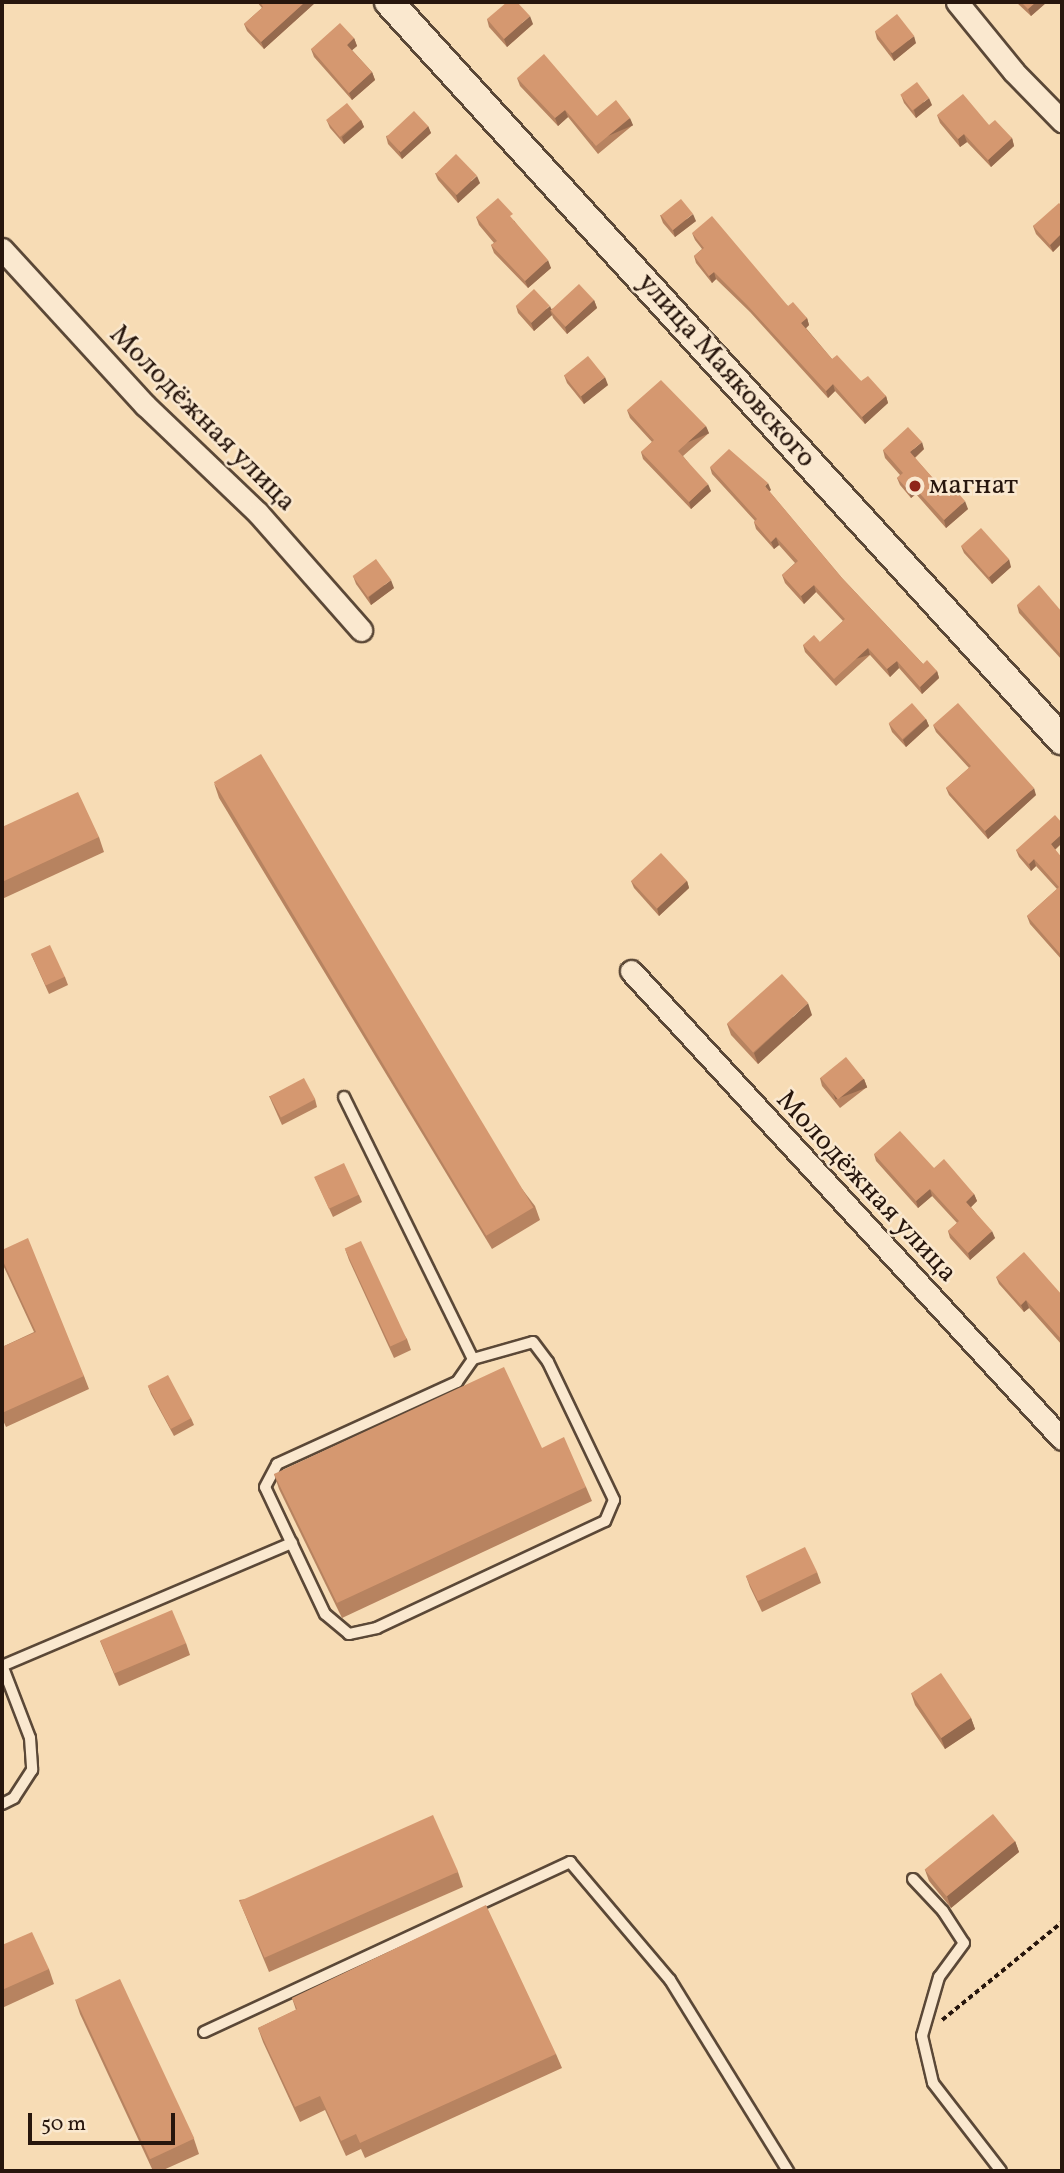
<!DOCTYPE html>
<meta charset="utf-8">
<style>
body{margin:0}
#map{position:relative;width:1064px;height:2173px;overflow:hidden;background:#f7dcb5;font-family:Vollkorn,serif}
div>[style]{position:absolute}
.path>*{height:3.5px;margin-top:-1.75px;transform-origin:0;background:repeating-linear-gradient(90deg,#27160d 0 5px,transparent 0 8.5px)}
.roads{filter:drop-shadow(2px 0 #5b4837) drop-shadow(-2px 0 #5b4837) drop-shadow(0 2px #5b4837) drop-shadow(0 -2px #5b4837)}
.lane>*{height:10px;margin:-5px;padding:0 5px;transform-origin:5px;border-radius:5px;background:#fae8cf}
.street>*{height:21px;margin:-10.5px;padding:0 10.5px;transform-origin:10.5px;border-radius:10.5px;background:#fae8cf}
.secondary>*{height:28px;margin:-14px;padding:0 14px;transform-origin:14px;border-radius:14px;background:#fae8cf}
.wall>*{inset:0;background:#b78360}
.shaded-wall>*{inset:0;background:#956a4e;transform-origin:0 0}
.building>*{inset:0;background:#d59870;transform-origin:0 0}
.dots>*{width:19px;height:19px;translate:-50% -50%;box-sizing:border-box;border:4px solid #fae8cf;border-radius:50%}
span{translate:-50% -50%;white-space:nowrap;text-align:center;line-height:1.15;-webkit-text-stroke:5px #fae8cf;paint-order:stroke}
.street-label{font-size:28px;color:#27160d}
.poi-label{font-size:28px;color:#27160d}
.left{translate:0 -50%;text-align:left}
.frame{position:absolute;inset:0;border:4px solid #27160d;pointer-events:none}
.scale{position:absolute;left:28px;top:2113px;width:147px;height:32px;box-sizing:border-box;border:4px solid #27160d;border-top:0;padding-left:9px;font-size:21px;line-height:24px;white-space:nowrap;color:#27160d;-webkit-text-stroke:5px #fae8cf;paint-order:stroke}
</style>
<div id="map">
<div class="path">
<div style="left:942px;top:2020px;width:155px;rotate:-39.2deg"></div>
</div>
<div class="roads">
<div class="lane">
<div style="left:344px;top:1097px;width:292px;rotate:63.8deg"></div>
<div style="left:533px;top:1342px;width:25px;rotate:53deg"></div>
<div style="left:548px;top:1362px;width:153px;rotate:64.4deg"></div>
<div style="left:614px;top:1500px;width:23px;rotate:113deg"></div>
<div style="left:605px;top:1521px;width:252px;rotate:154.9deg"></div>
<div style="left:377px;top:1628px;width:29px;rotate:168deg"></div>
<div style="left:349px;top:1634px;width:31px;rotate:-140deg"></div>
<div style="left:325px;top:1614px;width:140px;rotate:-115.3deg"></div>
<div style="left:265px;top:1487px;width:26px;rotate:-62deg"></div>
<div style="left:277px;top:1464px;width:198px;rotate:-24.5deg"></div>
<div style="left:457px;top:1382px;width:28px;rotate:-55deg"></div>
<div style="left:473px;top:1359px;width:62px;rotate:-15.8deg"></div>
<div style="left:2px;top:1665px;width:78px;rotate:69deg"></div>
<div style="left:30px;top:1738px;width:32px;rotate:86deg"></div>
<div style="left:32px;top:1770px;width:33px;rotate:123deg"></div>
<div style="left:14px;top:1798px;width:13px;rotate:153deg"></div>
<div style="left:2px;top:1666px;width:315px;rotate:-23deg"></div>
<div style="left:913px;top:1879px;width:44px;rotate:46.8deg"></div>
<div style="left:943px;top:1911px;width:38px;rotate:57deg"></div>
<div style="left:964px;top:1943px;width:42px;rotate:126.3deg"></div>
<div style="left:939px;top:1977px;width:61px;rotate:106.1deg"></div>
<div style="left:922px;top:2036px;width:48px;rotate:76.8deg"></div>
<div style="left:933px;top:2083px;width:111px;rotate:52.3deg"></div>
<div style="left:204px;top:2032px;width:404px;rotate:-24.9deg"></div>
<div style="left:570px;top:1862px;width:155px;rotate:49.7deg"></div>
<div style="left:670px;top:1980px;width:225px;rotate:58.3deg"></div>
</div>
<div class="street">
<div style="left:957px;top:2px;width:90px;rotate:50.8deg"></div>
<div style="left:1014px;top:72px;width:69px;rotate:45.6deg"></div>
<div style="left:2px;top:249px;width:212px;rotate:47.5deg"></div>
<div style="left:145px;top:405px;width:156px;rotate:43.7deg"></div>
<div style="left:258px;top:513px;width:156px;rotate:48.6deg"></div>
<div style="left:631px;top:971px;width:636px;rotate:47.36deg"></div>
</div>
<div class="secondary">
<div style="left:389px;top:2px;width:999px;rotate:47.64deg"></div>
</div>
</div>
<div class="wall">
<div style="clip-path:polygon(257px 2px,316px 2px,264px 49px,247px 31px,244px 24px,262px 8px)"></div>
<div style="clip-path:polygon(1016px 2px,1047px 2px,1031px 16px)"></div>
<div style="clip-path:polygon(487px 19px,533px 24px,507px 47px,489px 27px)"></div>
<div style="clip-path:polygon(875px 31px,916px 43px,894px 61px,877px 39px)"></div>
<div style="clip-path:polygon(354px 38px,357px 46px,352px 50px,372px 72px,375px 80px,352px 100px,314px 57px,311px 49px)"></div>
<div style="clip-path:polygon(517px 78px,597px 116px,633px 125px,598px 154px,568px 117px,558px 126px,520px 86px)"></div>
<div style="clip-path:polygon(901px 95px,932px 105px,916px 118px,904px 103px)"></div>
<div style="clip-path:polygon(937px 115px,989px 125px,1012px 138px,1014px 146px,991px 167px,967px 142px,960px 147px,940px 123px)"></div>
<div style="clip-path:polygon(361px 120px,364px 127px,344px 144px,330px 128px,327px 121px)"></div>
<div style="clip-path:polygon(428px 126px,431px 133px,402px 159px,388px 144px,386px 136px)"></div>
<div style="clip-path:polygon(435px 173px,480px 183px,458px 203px,438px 180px)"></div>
<div style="clip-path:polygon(1062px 206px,1062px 243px,1053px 252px,1036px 234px,1033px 226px)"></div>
<div style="clip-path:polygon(660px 215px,696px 221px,675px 237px,663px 223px)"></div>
<div style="clip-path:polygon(476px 217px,515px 221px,515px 222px,551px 268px,528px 288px,494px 253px,491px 245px,494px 243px,479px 225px)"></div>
<div style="clip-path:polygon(692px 233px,788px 306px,807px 318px,809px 325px,806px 328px,832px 359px,861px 381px,886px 396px,888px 403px,865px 424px,835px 391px,828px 398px,750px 312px,716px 279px,712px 283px,696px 263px,694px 256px,702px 249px,695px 240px)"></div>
<div style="clip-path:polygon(594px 300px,597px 308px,567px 334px,553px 318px,552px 315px,534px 331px,518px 313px,516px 306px,551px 309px)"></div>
<div style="clip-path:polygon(564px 375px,608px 385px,584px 404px,567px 383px)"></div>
<div style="clip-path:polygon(627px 410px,709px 433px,683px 456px,711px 491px,691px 509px,643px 459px,641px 452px,652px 442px,630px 418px)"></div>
<div style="clip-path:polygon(924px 449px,915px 458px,945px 492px,968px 509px,946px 528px,916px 494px,911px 498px,900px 485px,897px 478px,900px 475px,885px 458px,883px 450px)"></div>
<div style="clip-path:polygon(710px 467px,771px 490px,769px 491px,842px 578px,923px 664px,937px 671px,939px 678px,922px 694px,899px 668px,890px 677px,870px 655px,836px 686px,805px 652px,803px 645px,820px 642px,843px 621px,816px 592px,804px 604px,785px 583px,782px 575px,795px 563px,779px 545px,774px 549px,756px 529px,754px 522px,755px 521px,712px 474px)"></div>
<div style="clip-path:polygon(961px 546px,1011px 567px,992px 584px,964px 553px)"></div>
<div style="clip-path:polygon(353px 576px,394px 588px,371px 605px,356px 584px)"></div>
<div style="clip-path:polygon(1017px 605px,1062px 612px,1062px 660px,1019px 613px)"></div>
<div style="clip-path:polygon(926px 719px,929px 726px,906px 747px,892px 732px,889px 724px)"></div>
<div style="clip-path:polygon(933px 725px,1036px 795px,988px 839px,949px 795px,946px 788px,969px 768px,936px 732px)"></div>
<div style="clip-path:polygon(214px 783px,535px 1206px,540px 1220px,492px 1249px,219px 798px)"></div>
<div style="clip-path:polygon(1062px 823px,1062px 843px,1055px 850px,1062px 858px,1062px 960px,1030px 924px,1027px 916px,1057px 889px,1036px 866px,1031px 871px,1019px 857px,1016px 850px)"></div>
<div style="clip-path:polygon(2px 827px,99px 837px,104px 852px,2px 899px)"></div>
<div style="clip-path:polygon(631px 881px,687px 881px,689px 888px,659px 916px,634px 888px)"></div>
<div style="clip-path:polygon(31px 954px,65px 977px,68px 985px,49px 994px)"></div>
<div style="clip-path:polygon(812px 1015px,758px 1064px,731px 1035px,727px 1024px)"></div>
<div style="clip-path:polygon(820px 1078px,864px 1079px,867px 1087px,840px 1108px,822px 1086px)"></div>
<div style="clip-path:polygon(269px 1096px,315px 1099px,317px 1107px,282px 1125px)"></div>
<div style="clip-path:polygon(874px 1154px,934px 1168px,974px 1194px,977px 1201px,971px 1207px,995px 1238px,970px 1260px,950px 1238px,948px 1231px,957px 1223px,932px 1196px,918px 1208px,876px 1161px)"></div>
<div style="clip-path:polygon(315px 1178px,359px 1195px,362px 1202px,333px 1217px)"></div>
<div style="clip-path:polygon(345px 1249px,407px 1339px,411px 1350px,394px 1358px,349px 1260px)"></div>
<div style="clip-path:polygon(2px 1250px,84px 1376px,89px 1389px,6px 1427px,2px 1418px,2px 1347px,34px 1332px,3px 1265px,2px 1261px)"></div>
<div style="clip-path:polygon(996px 1277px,1062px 1295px,1062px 1345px,1029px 1308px,1024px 1312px,999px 1284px)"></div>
<div style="clip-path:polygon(148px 1386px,191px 1418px,194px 1425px,174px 1436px,151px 1394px)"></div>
<div style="clip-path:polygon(542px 1448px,586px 1487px,592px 1501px,342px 1618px,279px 1489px,274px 1474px)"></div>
<div style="clip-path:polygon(817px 1572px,821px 1583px,762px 1612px,750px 1587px,746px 1576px)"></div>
<div style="clip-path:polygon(100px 1641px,186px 1643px,190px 1655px,119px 1686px)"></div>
<div style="clip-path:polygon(911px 1693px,971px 1718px,975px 1729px,945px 1749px,915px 1705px)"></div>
<div style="clip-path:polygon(1015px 1841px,1019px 1852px,951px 1908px,929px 1881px,925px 1870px)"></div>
<div style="clip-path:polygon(458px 1872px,463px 1887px,269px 1972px,239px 1900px)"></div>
<div style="clip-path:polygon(2px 1945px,49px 1969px,54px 1984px,2px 2008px)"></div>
<div style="clip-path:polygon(292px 1998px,556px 2054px,562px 2068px,365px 2158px,361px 2149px,346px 2156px,325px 2110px,300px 2122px,263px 2042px,258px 2028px,296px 2010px)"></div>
<div style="clip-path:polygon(75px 1999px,194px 2139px,199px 2154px,161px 2171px,153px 2171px,80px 2014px)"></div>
</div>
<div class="shaded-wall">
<div style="clip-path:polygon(305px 2px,316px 2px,264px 49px,261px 42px)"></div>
<div style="clip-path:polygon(1036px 2px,1047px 2px,1031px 16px,1028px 9px)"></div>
<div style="clip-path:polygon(530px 16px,533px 24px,507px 47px,504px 39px)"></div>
<div style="clip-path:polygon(914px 36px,916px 43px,894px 61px,891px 53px)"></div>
<div style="clip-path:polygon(354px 38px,357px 46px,350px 52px,347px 45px)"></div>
<div style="clip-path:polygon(372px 72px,375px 80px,352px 100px,349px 93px)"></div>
<div style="clip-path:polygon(929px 98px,932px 105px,916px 118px,914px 110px)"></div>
<div style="clip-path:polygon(565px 110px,568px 117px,558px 126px,555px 118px)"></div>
<div style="left:630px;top:118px;width:8px;height:44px;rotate:67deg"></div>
<div style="clip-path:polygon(361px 120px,364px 127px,344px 144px,342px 137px)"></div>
<div style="clip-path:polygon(428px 126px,431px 133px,402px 159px,399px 151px)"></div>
<div style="clip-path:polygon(964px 134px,967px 142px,960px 147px,958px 139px)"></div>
<div style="clip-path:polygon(1012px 138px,1014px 146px,991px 167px,988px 160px)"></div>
<div style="clip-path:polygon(477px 176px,480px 183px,458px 203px,456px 195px)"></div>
<div style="clip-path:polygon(693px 214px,696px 221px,675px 237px,673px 230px)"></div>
<div style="clip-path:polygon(1062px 233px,1062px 243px,1053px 252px,1050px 245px)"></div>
<div style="clip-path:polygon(548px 260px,551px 268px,528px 288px,525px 281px)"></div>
<div style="clip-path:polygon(714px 272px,716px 279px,712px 283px,709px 276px)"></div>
<div style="clip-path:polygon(594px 300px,597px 308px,567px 334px,565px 327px)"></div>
<div style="clip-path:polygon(550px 306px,553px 313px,550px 310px,552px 315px,534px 331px,531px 323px)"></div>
<div style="clip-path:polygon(807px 318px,809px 325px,804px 330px,801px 323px)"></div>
<div style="clip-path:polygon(605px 377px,608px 385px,584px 404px,581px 396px)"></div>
<div style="clip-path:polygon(833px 384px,835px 391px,828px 398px,826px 391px)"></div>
<div style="clip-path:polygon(886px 396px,888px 403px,865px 424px,862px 417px)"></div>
<div style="left:706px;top:426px;width:8px;height:38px;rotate:67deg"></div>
<div style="clip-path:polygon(922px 442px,924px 449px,913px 459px,910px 452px)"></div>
<div style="clip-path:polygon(768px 483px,771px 490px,767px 493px,765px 486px)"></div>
<div style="clip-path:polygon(708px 484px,711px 491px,691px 509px,689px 502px)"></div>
<div style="clip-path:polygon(913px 486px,916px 494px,911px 498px,909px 491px)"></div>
<div style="clip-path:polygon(965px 501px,968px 509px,946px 528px,944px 520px)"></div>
<div style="clip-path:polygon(776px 537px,779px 545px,774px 549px,771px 542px)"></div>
<div style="clip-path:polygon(1009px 559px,1011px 567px,992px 584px,989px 577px)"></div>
<div style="clip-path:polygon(391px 580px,394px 588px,371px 605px,369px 597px)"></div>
<div style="clip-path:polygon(814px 585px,816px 592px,804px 604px,801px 596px)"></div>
<div style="left:868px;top:648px;width:7px;height:46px;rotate:74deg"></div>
<div style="clip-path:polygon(897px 661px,899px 668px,890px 677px,887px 669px)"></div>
<div style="clip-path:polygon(937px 671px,939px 678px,922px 694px,920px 687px)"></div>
<div style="clip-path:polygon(926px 719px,929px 726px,906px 747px,903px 740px)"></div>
<div style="clip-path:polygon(1034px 788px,1036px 795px,988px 839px,985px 831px)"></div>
<div style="clip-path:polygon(1062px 834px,1062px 843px,1053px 851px,1051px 844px)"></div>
<div style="clip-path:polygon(1034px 859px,1036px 866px,1031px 871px,1029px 864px)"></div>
<div style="clip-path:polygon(687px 881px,689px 888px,659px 916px,657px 908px)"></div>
<div style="clip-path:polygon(808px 1003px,812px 1015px,758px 1064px,754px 1053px)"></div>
<div style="left:864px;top:1079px;width:9px;height:34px;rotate:69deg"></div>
<div style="clip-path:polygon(930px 1189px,932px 1196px,918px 1208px,916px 1201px)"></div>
<div style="clip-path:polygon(974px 1194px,977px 1201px,969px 1209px,966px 1202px)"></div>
<div style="clip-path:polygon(992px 1231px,995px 1238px,970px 1260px,968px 1253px)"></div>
<div style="clip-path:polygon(1026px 1300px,1029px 1308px,1024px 1312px,1021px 1305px)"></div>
<div style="clip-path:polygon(971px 1718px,975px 1729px,945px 1749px,941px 1738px)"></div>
<div style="clip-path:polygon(1015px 1841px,1019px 1852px,951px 1908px,947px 1896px)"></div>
</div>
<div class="building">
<div style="clip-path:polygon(260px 2px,305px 2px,261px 42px,244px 24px,263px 7px)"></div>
<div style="clip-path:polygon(507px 2px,517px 2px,530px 16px,504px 39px,487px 19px)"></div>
<div style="clip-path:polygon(1021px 2px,1036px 2px,1028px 9px)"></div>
<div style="left:897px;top:14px;width:28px;height:28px;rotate:52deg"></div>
<div style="clip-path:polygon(340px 23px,354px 38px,347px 45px,372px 72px,349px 93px,311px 49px)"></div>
<div style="clip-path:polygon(544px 54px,597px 116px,616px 100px,630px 118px,596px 146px,565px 110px,555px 118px,517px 78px)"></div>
<div style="left:917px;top:82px;width:20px;height:21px;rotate:53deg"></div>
<div style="clip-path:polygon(963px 94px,989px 125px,995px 120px,1012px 138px,988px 160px,964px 134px,958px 139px,937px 115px)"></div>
<div style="left:347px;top:103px;width:22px;height:27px;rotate:51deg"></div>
<div style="left:414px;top:111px;width:21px;height:38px;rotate:47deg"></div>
<div style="left:456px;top:154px;width:30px;height:28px;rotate:46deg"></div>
<div style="clip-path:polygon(498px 198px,513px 214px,510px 216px,548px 260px,525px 281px,491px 245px,497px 241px,476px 217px)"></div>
<div style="left:681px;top:199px;width:19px;height:26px;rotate:51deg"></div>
<div style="clip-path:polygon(1059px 203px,1062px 206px,1062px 233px,1050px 245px,1033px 226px)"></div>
<div style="clip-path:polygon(712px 216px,788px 306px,793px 302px,807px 318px,801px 323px,832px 359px,837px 355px,861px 381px,868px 376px,886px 396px,862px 417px,833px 384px,826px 391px,747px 305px,714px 272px,709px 276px,694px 256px,704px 248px,692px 233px)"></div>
<div style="left:579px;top:284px;width:22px;height:39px;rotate:47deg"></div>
<div style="left:534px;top:289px;width:23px;height:25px;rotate:47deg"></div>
<div style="left:588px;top:356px;width:27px;height:31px;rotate:51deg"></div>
<div style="clip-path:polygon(661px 380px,706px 426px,678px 451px,708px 484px,689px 502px,641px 452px,654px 440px,627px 410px)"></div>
<div style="clip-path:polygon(908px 427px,922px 442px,910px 452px,945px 492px,952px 486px,965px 501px,944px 520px,913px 486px,909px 491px,897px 478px,903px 473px,883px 450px)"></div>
<div style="clip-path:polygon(729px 449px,768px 483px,765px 486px,842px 578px,923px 664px,927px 660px,937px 671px,920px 687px,897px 661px,887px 669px,868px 648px,834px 679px,803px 645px,814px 635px,820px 642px,845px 619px,814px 585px,801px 596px,782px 575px,798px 561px,776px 537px,771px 542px,754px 522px,757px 519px,710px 467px)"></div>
<div style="left:981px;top:528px;width:42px;height:27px;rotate:48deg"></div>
<div style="left:376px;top:559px;width:26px;height:29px;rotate:54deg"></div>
<div style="clip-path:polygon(1039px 585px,1062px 612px,1062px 656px,1017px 605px)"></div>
<div style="left:912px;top:703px;width:21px;height:31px;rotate:49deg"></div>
<div style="clip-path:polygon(958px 703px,1034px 788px,985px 831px,946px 788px,971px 766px,933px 725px)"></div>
<div style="left:261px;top:754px;width:529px;height:55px;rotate:59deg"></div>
<div style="clip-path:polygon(78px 792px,99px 837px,2px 882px,2px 827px)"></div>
<div style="clip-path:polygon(1055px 815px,1062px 823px,1062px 834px,1051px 844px,1062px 858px,1062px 956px,1027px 916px,1059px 887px,1034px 859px,1029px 864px,1016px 850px)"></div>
<div style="left:661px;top:853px;width:38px;height:41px;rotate:47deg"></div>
<div style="left:50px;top:945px;width:35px;height:21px;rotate:65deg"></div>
<div style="left:782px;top:974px;width:39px;height:74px;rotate:48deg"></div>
<div style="left:846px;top:1057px;width:28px;height:33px;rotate:51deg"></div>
<div style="left:304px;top:1078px;width:24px;height:39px;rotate:62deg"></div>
<div style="clip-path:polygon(900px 1131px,934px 1168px,944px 1159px,974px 1194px,966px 1202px,992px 1231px,968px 1253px,948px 1231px,959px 1221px,930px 1189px,916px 1201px,874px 1154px)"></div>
<div style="left:344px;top:1163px;width:35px;height:33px;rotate:65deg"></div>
<div style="clip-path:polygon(28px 1238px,84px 1376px,2px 1413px,2px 1347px,36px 1332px,2px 1259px,2px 1250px)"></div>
<div style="left:361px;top:1241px;width:108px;height:18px;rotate:65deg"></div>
<div style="clip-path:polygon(1024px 1252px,1062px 1295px,1062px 1340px,1026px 1300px,1021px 1305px,996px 1277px)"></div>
<div style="clip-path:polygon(504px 1367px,542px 1448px,564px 1437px,586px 1487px,337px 1603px,274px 1474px)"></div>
<div style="left:168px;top:1375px;width:49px;height:23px;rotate:62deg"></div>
<div style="left:805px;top:1547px;width:28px;height:66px;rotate:64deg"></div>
<div style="left:172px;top:1610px;width:36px;height:78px;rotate:67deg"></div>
<div style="left:941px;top:1673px;width:54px;height:36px;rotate:56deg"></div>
<div style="left:993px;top:1814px;width:35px;height:88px;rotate:51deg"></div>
<div style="left:433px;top:1815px;width:62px;height:212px;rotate:66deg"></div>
<div style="clip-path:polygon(486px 1905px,556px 2054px,360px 2143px,356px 2134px,341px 2141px,320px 2096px,295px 2107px,258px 2028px,297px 2009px,292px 1998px)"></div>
<div style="clip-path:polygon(32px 1932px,49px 1969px,2px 1990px,2px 1945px)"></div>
<div style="left:120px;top:1979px;width:176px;height:49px;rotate:65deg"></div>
</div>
<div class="dots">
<div style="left:915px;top:486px;background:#8f2418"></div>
</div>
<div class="street-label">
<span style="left:726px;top:371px;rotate:48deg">улица Маяковского</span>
<span style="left:202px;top:419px;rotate:45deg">Молодёжная улица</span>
<span style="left:866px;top:1187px;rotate:47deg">Молодёжная улица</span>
</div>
<div class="poi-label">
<span class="left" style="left:929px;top:486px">магнат</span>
</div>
<div class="frame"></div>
<div class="scale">50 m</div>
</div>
